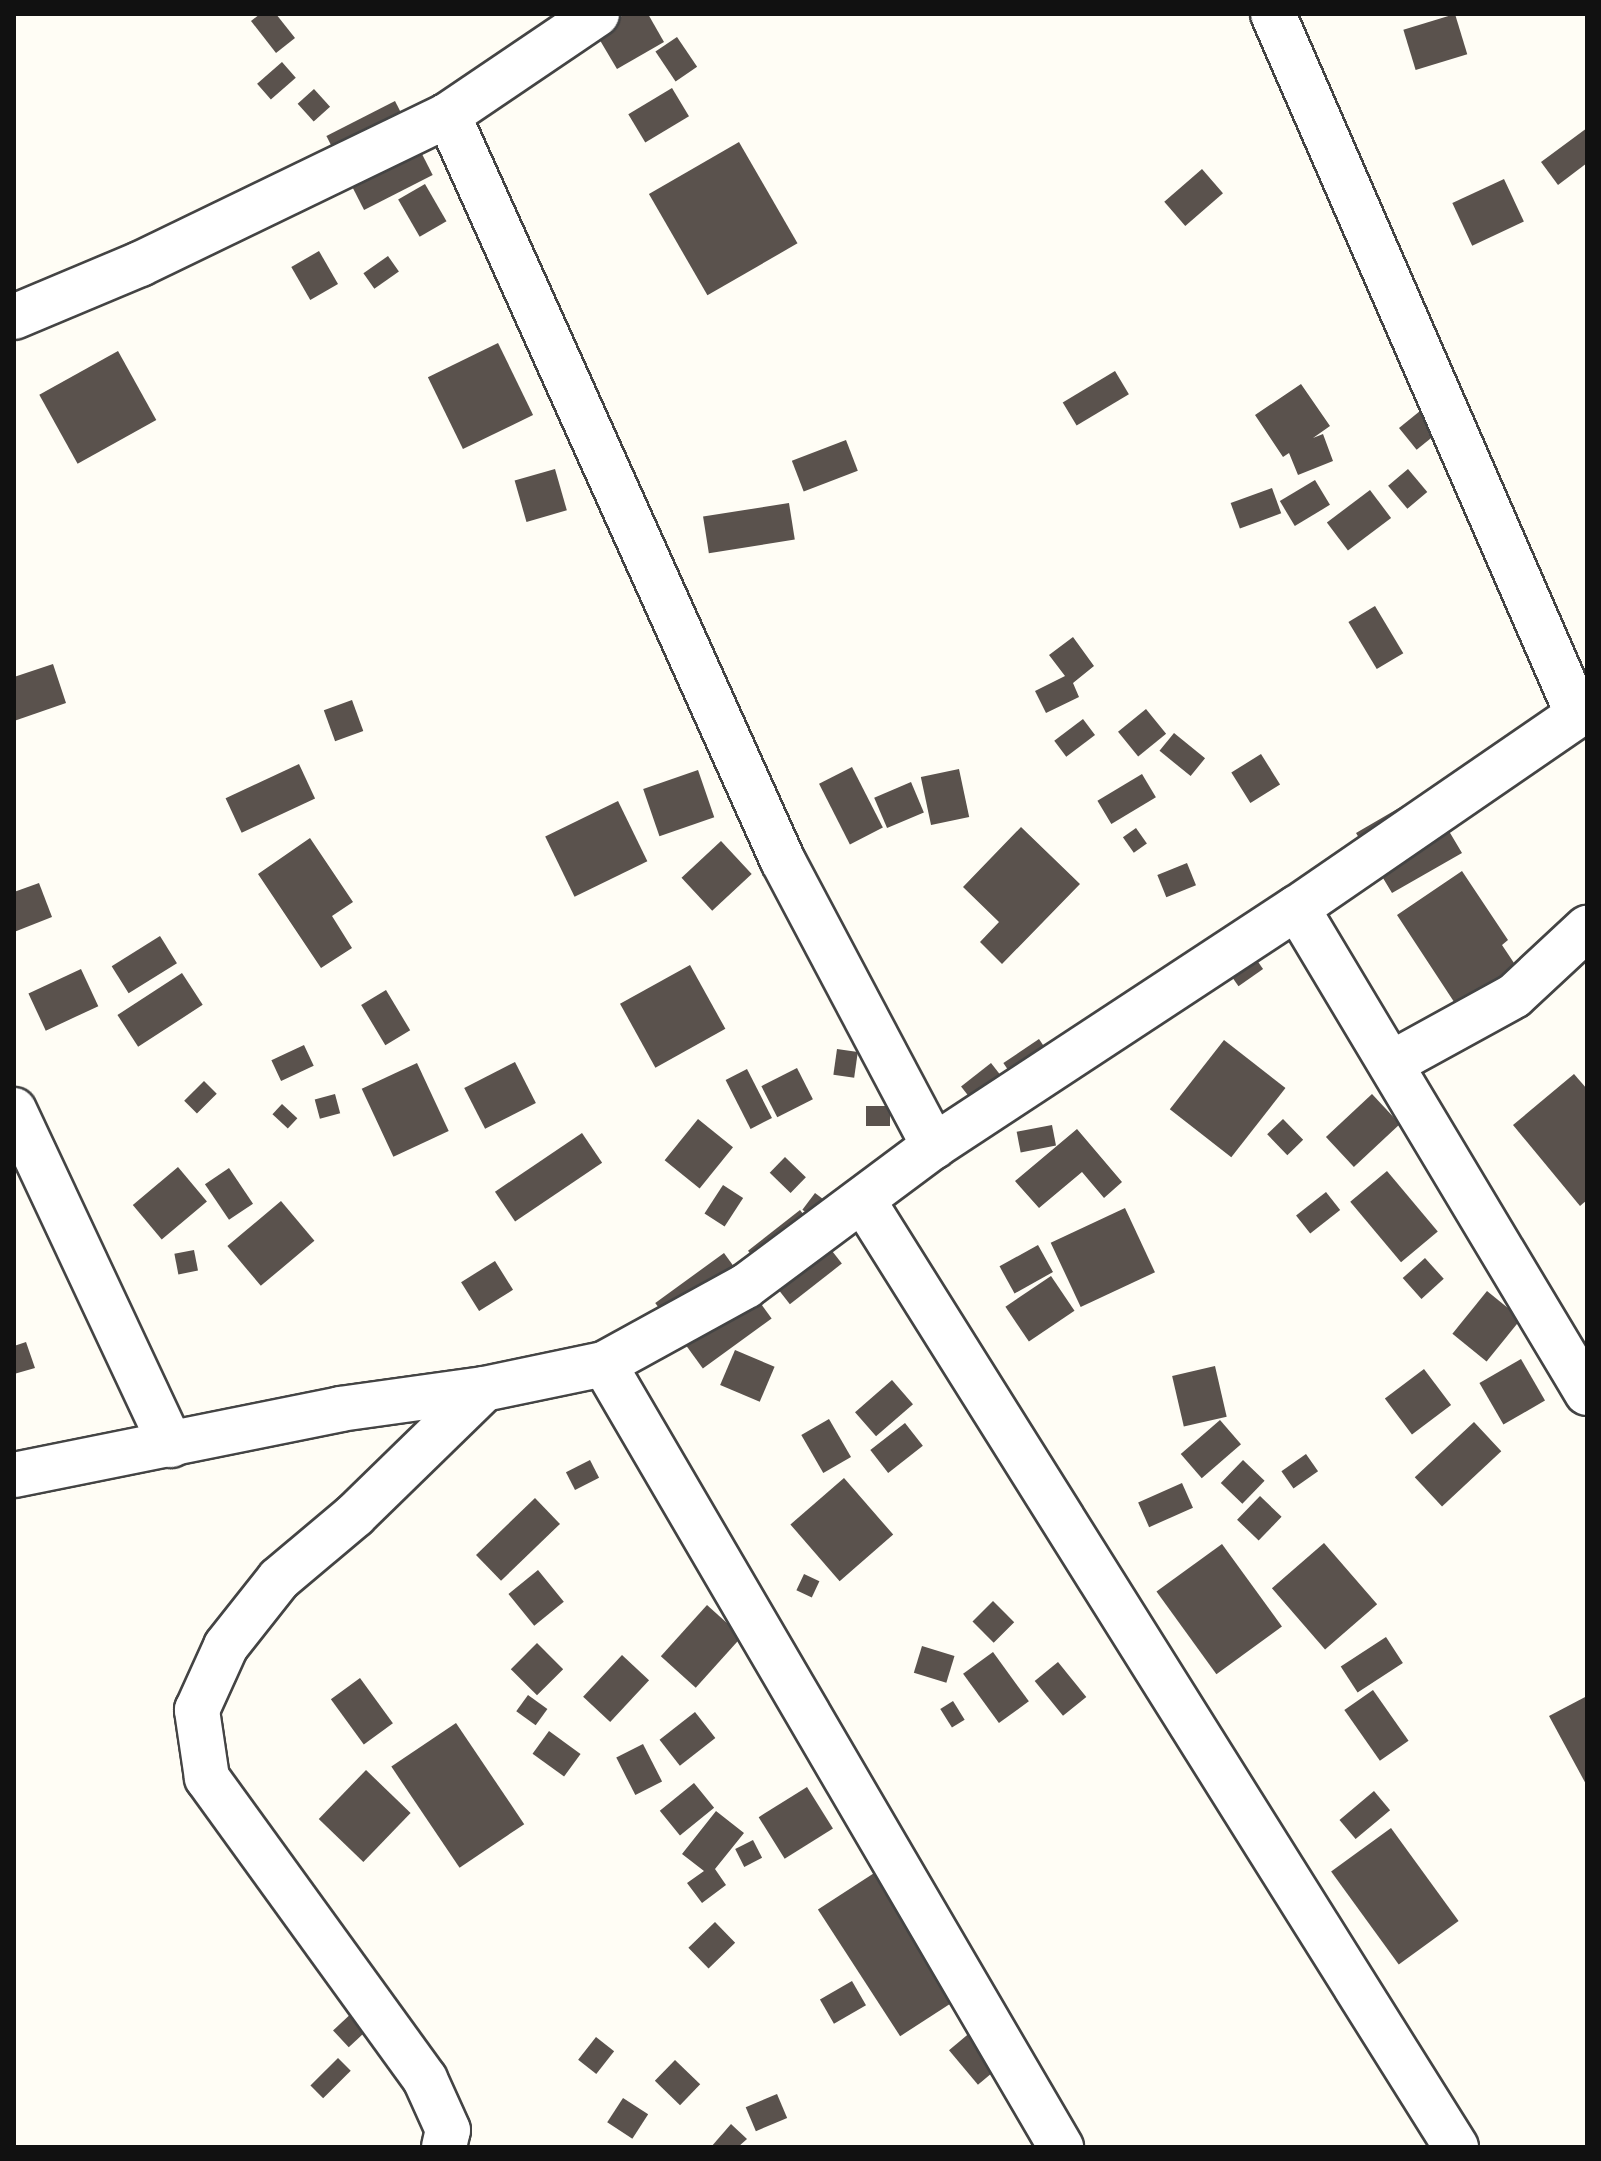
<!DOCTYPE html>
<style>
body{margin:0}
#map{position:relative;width:1601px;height:2161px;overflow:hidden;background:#fffdf5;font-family:Literata,serif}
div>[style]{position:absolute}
.building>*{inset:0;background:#5a524d;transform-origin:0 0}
.roads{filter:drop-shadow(2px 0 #444) drop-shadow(-2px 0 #444) drop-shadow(0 2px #444) drop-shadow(0 -2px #444)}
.street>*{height:44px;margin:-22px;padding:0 22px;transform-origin:22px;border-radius:22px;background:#fff}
span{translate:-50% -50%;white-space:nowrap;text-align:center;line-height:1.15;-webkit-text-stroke:8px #fff;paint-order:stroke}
.frame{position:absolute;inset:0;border:16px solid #111;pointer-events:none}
</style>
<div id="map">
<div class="building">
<div style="clip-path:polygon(260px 14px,276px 14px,295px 38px,276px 53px,251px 21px)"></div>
<div style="clip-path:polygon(625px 14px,648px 14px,664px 42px,617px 69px,595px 32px)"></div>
<div style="left:1455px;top:14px;width:42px;height:54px;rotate:73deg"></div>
<div style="left:677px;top:37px;width:36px;height:26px;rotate:56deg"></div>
<div style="left:282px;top:62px;width:21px;height:33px;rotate:49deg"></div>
<div style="left:672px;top:88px;width:33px;height:51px;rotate:59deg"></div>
<div style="left:314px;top:89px;width:24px;height:22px;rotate:48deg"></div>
<div style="left:395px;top:101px;width:83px;height:77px;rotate:63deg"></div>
<div style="clip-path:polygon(1587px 128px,1587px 163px,1558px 185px,1541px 162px)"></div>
<div style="left:739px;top:142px;width:117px;height:104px;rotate:60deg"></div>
<div style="left:1202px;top:169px;width:32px;height:50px;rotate:49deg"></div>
<div style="left:1504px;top:179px;width:47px;height:57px;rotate:65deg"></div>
<div style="left:425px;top:184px;width:43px;height:31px;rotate:60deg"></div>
<div style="left:319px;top:251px;width:38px;height:32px;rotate:60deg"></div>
<div style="left:388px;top:256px;width:19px;height:30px;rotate:55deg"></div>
<div style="left:498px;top:343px;width:80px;height:78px;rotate:64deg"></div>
<div style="left:118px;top:351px;width:79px;height:90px;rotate:61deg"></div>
<div style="left:1115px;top:371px;width:27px;height:61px;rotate:59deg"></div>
<div style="clip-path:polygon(1301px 384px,1330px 426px,1313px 438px,1323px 434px,1333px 461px,1298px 475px,1289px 453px,1283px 457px,1255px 415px)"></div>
<div style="left:1420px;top:411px;width:28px;height:27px;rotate:51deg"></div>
<div style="left:846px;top:440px;width:33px;height:58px;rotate:69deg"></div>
<div style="left:555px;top:469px;width:43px;height:42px;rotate:74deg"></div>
<div style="left:1408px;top:469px;width:30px;height:26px;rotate:50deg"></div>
<div style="left:1315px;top:480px;width:29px;height:41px;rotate:59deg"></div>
<div style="left:1272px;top:488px;width:27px;height:44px;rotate:70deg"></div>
<div style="left:1370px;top:490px;width:35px;height:54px;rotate:53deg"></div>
<div style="left:789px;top:503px;width:37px;height:87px;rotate:81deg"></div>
<div style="left:1375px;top:606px;width:55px;height:31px;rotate:59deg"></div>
<div style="clip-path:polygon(1073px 637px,1094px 666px,1073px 683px,1079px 697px,1046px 713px,1035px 691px,1065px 676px,1049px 655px)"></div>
<div style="clip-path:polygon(53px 664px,66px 703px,14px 721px,14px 677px)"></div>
<div style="left:352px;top:700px;width:33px;height:30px;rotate:70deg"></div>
<div style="left:1146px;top:709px;width:32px;height:36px;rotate:51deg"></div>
<div style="left:1083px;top:719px;width:20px;height:36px;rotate:53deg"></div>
<div style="left:1174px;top:733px;width:40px;height:23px;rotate:39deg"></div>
<div style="left:1261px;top:754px;width:36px;height:35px;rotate:58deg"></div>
<div style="left:299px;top:764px;width:38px;height:81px;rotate:65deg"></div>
<div style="left:852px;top:767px;width:68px;height:37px;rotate:63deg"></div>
<div style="left:959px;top:769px;width:49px;height:39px;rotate:78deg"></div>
<div style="left:698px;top:770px;width:50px;height:58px;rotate:71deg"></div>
<div style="left:1142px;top:774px;width:27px;height:52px;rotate:59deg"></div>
<div style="left:911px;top:782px;width:33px;height:40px;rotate:67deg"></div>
<div style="left:618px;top:801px;width:67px;height:81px;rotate:64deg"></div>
<div style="clip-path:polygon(1404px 805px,1415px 824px,1437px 811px,1462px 853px,1392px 893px,1356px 833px)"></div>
<div style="clip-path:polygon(1021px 827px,1080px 884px,1002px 964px,980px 942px,999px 922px,963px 887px)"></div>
<div style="left:1136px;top:828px;width:19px;height:16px;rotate:55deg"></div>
<div style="clip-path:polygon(310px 838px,353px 902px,332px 916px,352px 948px,321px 968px,258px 874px)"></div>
<div style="left:721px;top:841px;width:45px;height:54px;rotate:47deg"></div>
<div style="left:1187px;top:863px;width:24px;height:32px;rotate:68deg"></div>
<div style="clip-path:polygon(1462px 871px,1508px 940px,1502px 945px,1520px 972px,1460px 1011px,1397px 915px)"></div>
<div style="clip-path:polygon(39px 883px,52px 917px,14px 932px,14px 892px)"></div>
<div style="left:160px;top:936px;width:32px;height:57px;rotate:58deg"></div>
<div style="left:1247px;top:946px;width:28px;height:30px;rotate:55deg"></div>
<div style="left:690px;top:965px;width:73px;height:80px;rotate:61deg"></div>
<div style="left:81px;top:969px;width:41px;height:58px;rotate:65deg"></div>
<div style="left:182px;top:973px;width:38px;height:77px;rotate:57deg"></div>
<div style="left:386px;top:990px;width:47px;height:29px;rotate:59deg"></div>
<div style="left:1039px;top:1039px;width:30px;height:43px;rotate:56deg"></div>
<div style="left:1224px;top:1040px;width:78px;height:88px;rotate:38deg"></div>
<div style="left:304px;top:1045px;width:23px;height:36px;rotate:65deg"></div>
<div style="left:837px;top:1049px;width:21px;height:26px;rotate:8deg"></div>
<div style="left:515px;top:1062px;width:46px;height:57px;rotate:63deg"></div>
<div style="left:417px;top:1063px;width:75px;height:61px;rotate:65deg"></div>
<div style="left:991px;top:1063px;width:53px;height:38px;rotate:52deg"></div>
<div style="left:797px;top:1068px;width:35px;height:40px;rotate:63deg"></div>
<div style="left:747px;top:1069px;width:55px;height:24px;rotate:63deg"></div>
<div style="clip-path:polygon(1574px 1074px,1587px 1089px,1587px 1200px,1580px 1206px,1513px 1125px)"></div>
<div style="left:204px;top:1081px;width:18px;height:28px;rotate:45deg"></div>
<div style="left:335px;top:1094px;width:20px;height:21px;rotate:75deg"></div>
<div style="left:1372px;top:1094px;width:41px;height:63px;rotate:47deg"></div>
<div style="left:282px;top:1104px;width:21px;height:14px;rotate:43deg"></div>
<div style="left:866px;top:1106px;width:24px;height:20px"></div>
<div style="left:698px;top:1119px;width:45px;height:53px;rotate:39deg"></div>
<div style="left:1283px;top:1119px;width:29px;height:22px;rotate:46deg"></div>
<div style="left:1052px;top:1125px;width:21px;height:36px;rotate:79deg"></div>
<div style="clip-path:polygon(1077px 1129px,1122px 1182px,1104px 1198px,1082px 1172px,1039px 1208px,1015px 1181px)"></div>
<div style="left:582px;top:1133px;width:36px;height:105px;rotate:56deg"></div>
<div style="left:785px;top:1157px;width:29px;height:22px;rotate:44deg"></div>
<div style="left:178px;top:1167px;width:45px;height:59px;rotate:50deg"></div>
<div style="left:229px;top:1168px;width:43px;height:29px;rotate:56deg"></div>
<div style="left:1387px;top:1171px;width:79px;height:48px;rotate:50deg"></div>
<div style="left:723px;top:1185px;width:24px;height:34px;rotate:33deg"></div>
<div style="left:1326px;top:1192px;width:23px;height:38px;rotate:52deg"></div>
<div style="left:815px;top:1193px;width:20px;height:21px;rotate:37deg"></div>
<div style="left:281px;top:1201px;width:52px;height:70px;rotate:50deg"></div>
<div style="left:1125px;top:1208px;width:71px;height:82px;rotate:65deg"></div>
<div style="left:800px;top:1210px;width:68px;height:66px;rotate:52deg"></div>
<div style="left:1038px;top:1245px;width:31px;height:44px;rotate:61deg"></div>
<div style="left:194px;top:1250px;width:21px;height:20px;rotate:79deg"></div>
<div style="left:724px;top:1253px;width:81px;height:85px;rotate:54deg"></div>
<div style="left:1425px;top:1258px;width:28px;height:30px;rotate:48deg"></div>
<div style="left:495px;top:1261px;width:34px;height:40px;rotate:58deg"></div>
<div style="left:1051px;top:1276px;width:42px;height:55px;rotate:56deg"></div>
<div style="left:1487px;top:1291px;width:44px;height:55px;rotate:39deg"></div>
<div style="clip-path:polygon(26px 1342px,35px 1368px,14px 1374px,14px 1346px)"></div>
<div style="left:735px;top:1350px;width:43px;height:38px;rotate:23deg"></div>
<div style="left:1521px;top:1359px;width:48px;height:48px;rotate:60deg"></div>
<div style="left:1215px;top:1366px;width:52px;height:44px;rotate:77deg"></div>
<div style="left:1424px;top:1369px;width:45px;height:49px;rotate:53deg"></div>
<div style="left:892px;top:1380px;width:32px;height:49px;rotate:49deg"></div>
<div style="left:829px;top:1419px;width:44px;height:32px;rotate:60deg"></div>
<div style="left:1220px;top:1420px;width:32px;height:52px;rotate:49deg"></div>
<div style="left:1474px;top:1422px;width:40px;height:81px;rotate:47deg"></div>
<div style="left:905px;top:1423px;width:29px;height:44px;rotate:52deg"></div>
<div style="left:1306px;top:1454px;width:21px;height:30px;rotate:55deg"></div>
<div style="left:590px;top:1460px;width:20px;height:27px;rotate:63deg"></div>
<div style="left:1243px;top:1460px;width:30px;height:32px;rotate:44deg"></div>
<div style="left:844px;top:1478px;width:75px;height:71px;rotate:49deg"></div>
<div style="left:1182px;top:1483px;width:27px;height:48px;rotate:66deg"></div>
<div style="left:1260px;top:1496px;width:30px;height:33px;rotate:44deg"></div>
<div style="left:535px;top:1498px;width:36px;height:82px;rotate:46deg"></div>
<div style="left:1324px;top:1543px;width:81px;height:69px;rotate:49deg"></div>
<div style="left:1222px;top:1544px;width:102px;height:81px;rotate:54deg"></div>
<div style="left:538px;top:1570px;width:41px;height:38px;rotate:51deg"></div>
<div style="left:804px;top:1574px;width:17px;height:18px;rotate:25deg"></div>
<div style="left:993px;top:1601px;width:30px;height:29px;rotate:45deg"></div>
<div style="left:707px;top:1605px;width:47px;height:69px;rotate:42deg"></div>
<div style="left:1386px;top:1637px;width:31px;height:54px;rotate:57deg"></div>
<div style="left:537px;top:1643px;width:37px;height:37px;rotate:45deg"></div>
<div style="left:922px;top:1646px;width:34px;height:28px;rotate:17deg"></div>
<div style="left:993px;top:1652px;width:61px;height:37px;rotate:54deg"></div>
<div style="left:622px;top:1655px;width:37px;height:57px;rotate:43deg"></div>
<div style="left:1058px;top:1662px;width:45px;height:30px;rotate:51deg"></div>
<div style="left:360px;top:1678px;width:56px;height:36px;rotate:54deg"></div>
<div style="left:1373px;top:1690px;width:62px;height:35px;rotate:55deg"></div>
<div style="left:528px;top:1695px;width:24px;height:20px;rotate:36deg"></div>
<div style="clip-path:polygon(1587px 1696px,1587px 1786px,1549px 1716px)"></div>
<div style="left:953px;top:1701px;width:22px;height:15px;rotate:58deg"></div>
<div style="left:695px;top:1712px;width:33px;height:45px;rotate:52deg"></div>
<div style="left:456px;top:1723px;width:122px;height:78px;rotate:56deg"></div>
<div style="left:549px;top:1731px;width:39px;height:28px;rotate:36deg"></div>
<div style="left:643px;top:1744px;width:42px;height:30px;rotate:63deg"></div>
<div style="left:366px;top:1770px;width:62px;height:68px;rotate:44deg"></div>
<div style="left:694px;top:1783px;width:32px;height:44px;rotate:51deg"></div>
<div style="left:807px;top:1787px;width:49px;height:57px;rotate:58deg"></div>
<div style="left:1374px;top:1791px;width:25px;height:45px;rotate:50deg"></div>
<div style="clip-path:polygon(716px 1811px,744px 1833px,715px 1869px,726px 1885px,702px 1903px,687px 1883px,704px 1871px,682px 1854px)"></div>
<div style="left:1391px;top:1828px;width:115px;height:74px;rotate:54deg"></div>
<div style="left:753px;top:1840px;width:20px;height:20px;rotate:63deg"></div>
<div style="left:885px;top:1866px;width:151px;height:80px;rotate:57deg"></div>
<div style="left:715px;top:1922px;width:29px;height:37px;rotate:46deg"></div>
<div style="left:852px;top:1981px;width:28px;height:37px;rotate:60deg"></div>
<div style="left:355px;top:2010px;width:23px;height:30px;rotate:47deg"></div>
<div style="left:972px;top:2031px;width:45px;height:30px;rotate:50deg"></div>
<div style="left:596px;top:2037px;width:23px;height:29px;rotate:38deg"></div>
<div style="left:338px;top:2058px;width:18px;height:39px;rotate:45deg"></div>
<div style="left:675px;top:2060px;width:35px;height:29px;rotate:44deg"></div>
<div style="left:777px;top:2094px;width:26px;height:34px;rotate:67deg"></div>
<div style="left:623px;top:2098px;width:30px;height:29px;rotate:33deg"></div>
<div style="clip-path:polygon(731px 2124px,747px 2139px,738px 2147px,711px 2147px)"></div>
</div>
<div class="roads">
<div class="street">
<div style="left:1273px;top:14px;width:764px;rotate:66.49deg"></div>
<div style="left:448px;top:115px;width:818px;rotate:65.82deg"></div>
<div style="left:783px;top:861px;width:323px;rotate:62.1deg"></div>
<div style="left:14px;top:317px;width:137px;rotate:-22.8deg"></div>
<div style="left:140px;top:264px;width:342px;rotate:-25.8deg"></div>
<div style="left:448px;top:115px;width:180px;rotate:-34.1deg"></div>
<div style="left:1297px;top:908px;width:565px;rotate:59.12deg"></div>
<div style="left:1392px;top:1063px;width:139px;rotate:-28.8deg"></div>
<div style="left:1514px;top:996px;width:100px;rotate:-43deg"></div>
<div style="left:14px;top:1110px;width:370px;rotate:64.9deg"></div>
<div style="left:864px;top:1202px;width:1115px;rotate:57.93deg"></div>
<div style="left:604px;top:1364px;width:907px;rotate:59.73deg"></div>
<div style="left:14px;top:1475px;width:333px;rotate:-11.4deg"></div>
<div style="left:340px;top:1409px;width:145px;rotate:-7.9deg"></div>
<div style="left:484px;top:1389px;width:123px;rotate:-11.8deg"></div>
<div style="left:604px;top:1364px;width:162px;rotate:-28.8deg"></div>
<div style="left:746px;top:1286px;width:234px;rotate:-36.7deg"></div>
<div style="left:934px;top:1146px;width:434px;rotate:-33.3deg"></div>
<div style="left:1297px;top:908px;width:352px;rotate:-34.5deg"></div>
<div style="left:444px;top:2147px;width:17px;rotate:-77deg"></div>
<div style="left:448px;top:2130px;width:56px;rotate:-114.3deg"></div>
<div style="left:425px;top:2079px;width:372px;rotate:-125.9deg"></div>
<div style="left:207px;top:1778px;width:69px;rotate:-98.4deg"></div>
<div style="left:197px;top:1710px;width:70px;rotate:-65.6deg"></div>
<div style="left:226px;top:1646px;width:85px;rotate:-51.7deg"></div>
<div style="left:279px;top:1579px;width:99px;rotate:-40.1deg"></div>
<div style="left:355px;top:1515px;width:180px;rotate:-44.3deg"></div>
</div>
</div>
<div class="frame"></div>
</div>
